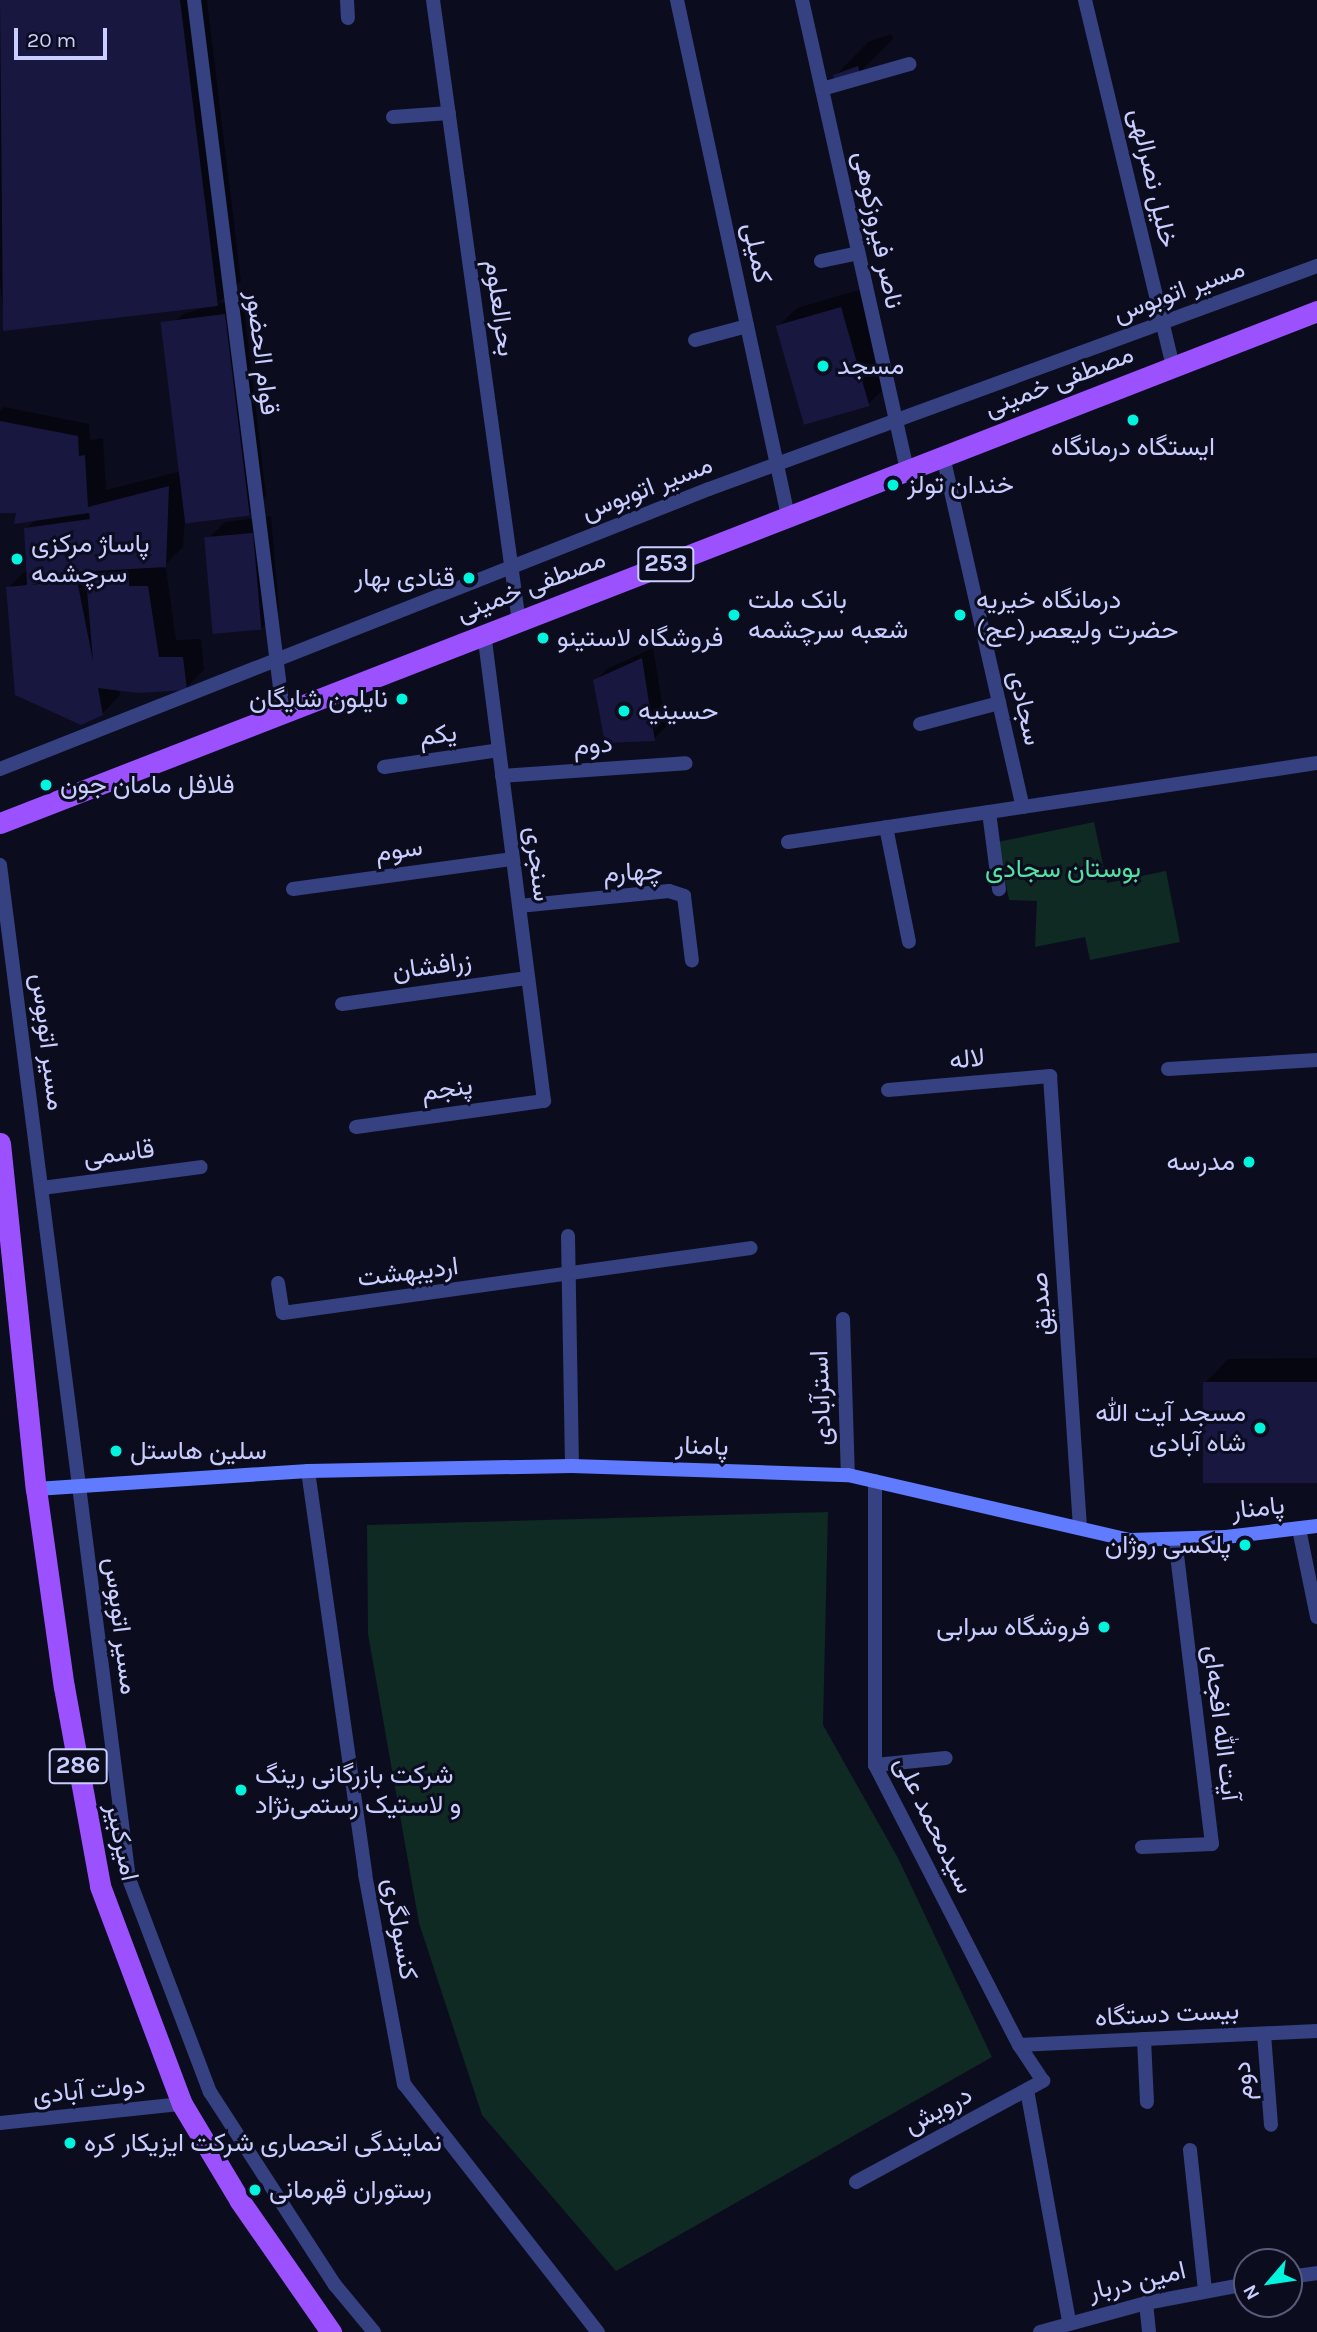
<!DOCTYPE html>
<meta charset="utf-8">
<style>
body{margin:0}
#map{position:relative;width:1317px;height:2332px;overflow:hidden;background:#0c0c1f;font-family:Karla,Vazirmatn,sans-serif}
div>[style]{position:absolute}
.green>*{inset:0;background:#0f2923}
.shadow>*{inset:0;background:#0007}
.building>*{inset:0;background:#171740;transform-origin:0 0}
.lane>*{height:14px;margin:-7px;padding:0 7px;transform-origin:7px;border-radius:7px;background:#354180}
.street>*{height:14px;margin:-7px;padding:0 7px;transform-origin:7px;border-radius:7px;background:#354180}
.secondary>*{height:14px;margin:-7px;padding:0 7px;transform-origin:7px;border-radius:7px;background:#617bff}
.primary>*{height:21px;margin:-10.5px;padding:0 10.5px;transform-origin:10.5px;border-radius:10.5px;background:#9c51ff}
.dots>*{width:19px;height:19px;translate:-50% -50%;box-sizing:border-box;border:4px solid #0c0c1f;border-radius:50%}
span{translate:-50% -50%;white-space:nowrap;text-align:center;line-height:1.15;-webkit-text-stroke:6px #0c0c1f;paint-order:stroke}
.shield-label span{padding:2px 5px;background:#0c0c1f;border:2px solid;border-radius:5px;-webkit-text-stroke-width:0}
.shield-label{font-size:24px;color:#caceff;font-weight:700}
.street-label{font-size:26px;color:#caceff}
.poi-label{font-size:26px;color:#caceff}
.left{translate:0 -50%;text-align:left}
.right{translate:-100% -50%;text-align:right}
.park-label{font-size:26px;color:#53e2a2}
.north{position:absolute;left:1233px;top:2248px;width:70px;height:70px;box-sizing:border-box;background:#0c0c1f;border:2px solid #585a79;border-radius:50%;rotate:241deg;font-size:19px;font-weight:700;line-height:28px;text-align:center;color:#caceff}
.north::after{content:'';display:block;margin:auto;width:24px;height:32px;background:#00f5de;clip-path:polygon(50% 0,100% 100%,50% 72%,0 100%)}
.scale{position:absolute;left:14px;top:28px;width:93px;height:32px;box-sizing:border-box;border:4px solid #caceff;border-top:0;padding-left:9px;font-size:21px;line-height:24px;white-space:nowrap;color:#caceff;-webkit-text-stroke:5px #0c0c1f;paint-order:stroke}
</style>
<div id="map">
<div class="green">
<div style="clip-path:polygon(1094px 822px,1107px 883px,1166px 871px,1180px 942px,1090px 960px,1085px 937px,1035px 947px,1037px 901px,1009px 900px,998px 842px)"></div>
<div style="clip-path:polygon(828px 1512px,823px 1725px,898px 1858px,992px 2057px,616px 2271px,482px 2115px,419px 1923px,368px 1634px,367px 1525px)"></div>
</div>
<div class="shadow">
<div style="clip-path:polygon(0 0,207px 0,241px 281px,217px 304px,243px 297px,266px 496px,248px 514px,185px 519px,183px 547px,162px 568px,166px 568px,176px 640px,201px 639px,204px 670px,186px 688px,119px 689px,120px 695px,102px 714px,8px 588px,26px 570px,26px 529px,36px 519px,18px 512px,0 512px,0 411px,4px 407px,89px 424px,90px 440px,103px 438px,106px 490px,182px 471px,164px 332px,183px 314px,203px 308px,5px 329px,0 283px)"></div>
<div style="clip-path:polygon(891px 34px,893px 39px,860px 72px,835px 76px,868px 42px)"></div>
<div style="clip-path:polygon(859px 290px,887px 386px,868px 404px,806px 422px,778px 326px,797px 308px)"></div>
<div style="clip-path:polygon(271px 516px,279px 610px,261px 629px,207px 540px,225px 522px)"></div>
<div style="clip-path:polygon(653px 648px,666px 727px,654px 739px,595px 681px,607px 669px)"></div>
<div style="clip-path:polygon(1317px 1358px,1317px 1472px,1205px 1383px,1228px 1359px)"></div>
</div>
<div class="building">
<div style="clip-path:polygon(0 0,180px 0,218px 306px,3px 331px)"></div>
<div style="clip-path:polygon(858px 66px,860px 74px,835px 82px,833px 75px)"></div>
<div style="left:841px;top:307px;width:103px;height:68px;rotate:74deg"></div>
<div style="left:225px;top:314px;width:203px;height:65px;rotate:83deg"></div>
<div style="clip-path:polygon(0 421px,78px 436px,79px 456px,85px 455px,88px 507px,169px 486px,166px 567px,95px 571px,30px 585px,77px 580px,93px 661px,86px 578px,129px 573px,129px 586px,148px 586px,159px 657px,183px 657px,187px 690px,138px 693px,98px 688px,103px 715px,81px 725px,15px 695px,6px 587px,27px 585px,24px 528px,90px 519px,89px 513px,14px 524px,16px 513px,0 513px)"></div>
<div style="left:253px;top:533px;width:97px;height:49px;rotate:85deg"></div>
<div style="clip-path:polygon(642px 658px,655px 741px,605px 743px,593px 680px)"></div>
<div style="left:1203px;top:1382px;width:114px;height:101px"></div>
</div>
<div class="lane">
<div style="left:0;top:769px;width:762px;rotate:-21.55deg"></div>
<div style="left:709px;top:489px;width:648px;rotate:-20.14deg"></div>
<div style="left:0;top:865px;width:1022px;rotate:82.75deg"></div>
<div style="left:129px;top:1879px;width:228px;rotate:69.2deg"></div>
<div style="left:210px;top:2092px;width:230px;rotate:57.1deg"></div>
<div style="left:335px;top:2285px;width:61px;rotate:50.3deg"></div>
<div style="left:875px;top:1481px;width:284px;rotate:90deg"></div>
<div style="left:875px;top:1765px;width:315px;rotate:62.8deg"></div>
<div style="left:1019px;top:2045px;width:43px;rotate:56.3deg"></div>
<div style="left:1299px;top:1529px;width:90px;rotate:78.4deg"></div>
<div style="left:875px;top:1765px;width:71px;rotate:-5.6deg"></div>
</div>
<div class="street">
<div style="left:194px;top:0;width:718px;rotate:82.87deg"></div>
<div style="left:347px;top:0;width:18px;rotate:87deg"></div>
<div style="left:433px;top:0;width:628px;rotate:82.13deg"></div>
<div style="left:677px;top:0;width:528px;rotate:77.86deg"></div>
<div style="left:802px;top:0;width:483px;rotate:77.4deg"></div>
<div style="left:1085px;top:0;width:377px;rotate:76.5deg"></div>
<div style="left:822px;top:89px;width:91px;rotate:-15.9deg"></div>
<div style="left:393px;top:117px;width:56px;rotate:-4.1deg"></div>
<div style="left:821px;top:261px;width:38px;rotate:-12deg"></div>
<div style="left:695px;top:340px;width:54px;rotate:-15.1deg"></div>
<div style="left:943px;top:456px;width:360px;rotate:77.2deg"></div>
<div style="left:920px;top:724px;width:82px;rotate:-14.9deg"></div>
<div style="left:384px;top:767px;width:116px;rotate:-8.4deg"></div>
<div style="left:502px;top:776px;width:184px;rotate:-4deg"></div>
<div style="left:989px;top:812px;width:78px;rotate:82.6deg"></div>
<div style="left:886px;top:827px;width:117px;rotate:78.7deg"></div>
<div style="left:788px;top:842px;width:535px;rotate:-8.49deg"></div>
<div style="left:293px;top:889px;width:222px;rotate:-7.8deg"></div>
<div style="left:519px;top:906px;width:151px;rotate:-5.7deg"></div>
<div style="left:669px;top:891px;width:16px;rotate:18deg"></div>
<div style="left:684px;top:896px;width:65px;rotate:83deg"></div>
<div style="left:342px;top:1004px;width:188px;rotate:-8deg"></div>
<div style="left:1168px;top:1069px;width:149px;rotate:-3.5deg"></div>
<div style="left:888px;top:1090px;width:163px;rotate:-4.9deg"></div>
<div style="left:1050px;top:1076px;width:453px;rotate:86.2deg"></div>
<div style="left:356px;top:1127px;width:190px;rotate:-7.9deg"></div>
<div style="left:544px;top:1101px;width:471px;rotate:-97.3deg"></div>
<div style="left:42px;top:1188px;width:160px;rotate:-7.5deg"></div>
<div style="left:568px;top:1236px;width:230px;rotate:89deg"></div>
<div style="left:278px;top:1283px;width:30px;rotate:81deg"></div>
<div style="left:283px;top:1313px;width:472px;rotate:-7.9deg"></div>
<div style="left:843px;top:1319px;width:156px;rotate:88.2deg"></div>
<div style="left:308px;top:1471px;width:407px;rotate:81.9deg"></div>
<div style="left:365px;top:1874px;width:214px;rotate:79.5deg"></div>
<div style="left:404px;top:2084px;width:315px;rotate:52deg"></div>
<div style="left:1142px;top:1847px;width:70px;rotate:-2.5deg"></div>
<div style="left:1212px;top:1844px;width:307px;rotate:-96.9deg"></div>
<div style="left:1264px;top:2034px;width:91px;rotate:85.6deg"></div>
<div style="left:1144px;top:2039px;width:63px;rotate:87.3deg"></div>
<div style="left:1019px;top:2045px;width:298px;rotate:-2.7deg"></div>
<div style="left:1027px;top:2090px;width:235px;rotate:79.7deg"></div>
<div style="left:0;top:2123px;width:183px;rotate:-6deg"></div>
<div style="left:1190px;top:2150px;width:142px;rotate:83.9deg"></div>
<div style="left:856px;top:2182px;width:213px;rotate:-28.4deg"></div>
<div style="left:1289px;top:2277px;width:28px;rotate:-8deg"></div>
<div style="left:1146px;top:2303px;width:29px;rotate:84deg"></div>
<div style="left:1040px;top:2332px;width:110px;rotate:-15.3deg"></div>
<div style="left:1146px;top:2303px;width:103px;rotate:-10.7deg"></div>
</div>
<div class="secondary">
<div style="left:36px;top:1489px;width:273px;rotate:-3.8deg"></div>
<div style="left:308px;top:1471px;width:264px;rotate:-1.1deg"></div>
<div style="left:572px;top:1466px;width:276px;rotate:1.9deg"></div>
<div style="left:848px;top:1475px;width:289px;rotate:13deg"></div>
<div style="left:1130px;top:1540px;width:96px;rotate:-1.8deg"></div>
<div style="left:1226px;top:1537px;width:92px;rotate:-6.9deg"></div>
</div>
<div class="primary">
<div style="left:0;top:823px;width:1413px;rotate:-21.24deg"></div>
<div style="left:0;top:1143px;width:348px;rotate:84.1deg"></div>
<div style="left:36px;top:1489px;width:200px;rotate:82deg"></div>
<div style="left:64px;top:1687px;width:202px;rotate:79.7deg"></div>
<div style="left:100px;top:1886px;width:233px;rotate:69.4deg"></div>
<div style="left:182px;top:2104px;width:113px;rotate:59.1deg"></div>
<div style="left:240px;top:2201px;width:160px;rotate:55.2deg"></div>
</div>
<div class="dots">
<div style="left:823px;top:366px;background:#00f5de"></div>
<div style="left:1133px;top:420px;background:#00f5de"></div>
<div style="left:893px;top:485px;background:#00f5de"></div>
<div style="left:17px;top:559px;background:#00f5de"></div>
<div style="left:469px;top:578px;background:#00f5de"></div>
<div style="left:734px;top:615px;background:#00f5de"></div>
<div style="left:960px;top:615px;background:#00f5de"></div>
<div style="left:543px;top:638px;background:#00f5de"></div>
<div style="left:402px;top:699px;background:#00f5de"></div>
<div style="left:624px;top:711px;background:#00f5de"></div>
<div style="left:46px;top:785px;background:#00f5de"></div>
<div style="left:1249px;top:1162px;background:#00f5de"></div>
<div style="left:1260px;top:1428px;background:#00f5de"></div>
<div style="left:116px;top:1451px;background:#00f5de"></div>
<div style="left:1245px;top:1545px;background:#00f5de"></div>
<div style="left:1104px;top:1627px;background:#00f5de"></div>
<div style="left:241px;top:1790px;background:#00f5de"></div>
<div style="left:70px;top:2143px;background:#00f5de"></div>
<div style="left:255px;top:2190px;background:#00f5de"></div>
</div>
<div class="shield-label">
<span style="left:666px;top:564px">253</span>
<span style="left:78px;top:1766px">286</span>
</div>
<div class="street-label">
<span style="left:1153px;top:178px;rotate:77deg">خلیل نصرالهی</span>
<span style="left:878px;top:230px;rotate:78deg">ناصر فیروزکوهی</span>
<span style="left:757px;top:253px;rotate:78deg">کمیلی</span>
<span style="left:1179px;top:291px;rotate:-20deg">مسیر اتوبوس</span>
<span style="left:500px;top:308px;rotate:82deg">بحرالعلوم</span>
<span style="left:262px;top:353px;rotate:83deg">قوام الحضور</span>
<span style="left:1059px;top:381px;rotate:-21deg">مصطفی خمینی</span>
<span style="left:647px;top:488px;rotate:-21deg">مسیر اتوبوس</span>
<span style="left:531px;top:586px;rotate:-21deg">مصطفی خمینی</span>
<span style="left:1025px;top:708px;rotate:77deg">سجادی</span>
<span style="left:438px;top:735px;rotate:-8deg">یکم</span>
<span style="left:593px;top:745px;rotate:-4deg">دوم</span>
<span style="left:399px;top:850px;rotate:-8deg">سوم</span>
<span style="left:538px;top:864px;rotate:83deg">سنجری</span>
<span style="left:633px;top:872px;rotate:-3deg">چهارم</span>
<span style="left:432px;top:966px;rotate:-8deg">زرافشان</span>
<span style="left:48px;top:1042px;rotate:83deg">مسیر اتوبوس</span>
<span style="left:967px;top:1059px;rotate:-5deg">لاله</span>
<span style="left:447px;top:1089px;rotate:-8deg">پنجم</span>
<span style="left:119px;top:1153px;rotate:-7deg">قاسمی</span>
<span style="left:408px;top:1272px;rotate:-7deg">اردیبهشت</span>
<span style="left:1041px;top:1304px;rotate:-94deg">صدیق</span>
<span style="left:821px;top:1398px;rotate:-92deg">استرآبادی</span>
<span style="left:702px;top:1446px;rotate:2deg">پامنار</span>
<span style="left:1258px;top:1508px;rotate:-6deg">پامنار</span>
<span style="left:121px;top:1626px;rotate:83deg">مسیر اتوبوس</span>
<span style="left:1221px;top:1723px;rotate:83deg">آیت الله افجه‌ای</span>
<span style="left:934px;top:1825px;rotate:64deg">سیدمحمد علی</span>
<span style="left:122px;top:1842px;rotate:78deg">امیرکبیر</span>
<span style="left:400px;top:1929px;rotate:80deg">کنسولگری</span>
<span style="left:1167px;top:2014px;rotate:-3deg">بیست دستگاه</span>
<span style="left:1243px;top:2081px;rotate:-94deg">دوم</span>
<span style="left:89px;top:2090px;rotate:-6deg">دولت آبادی</span>
<span style="left:938px;top:2110px;rotate:-28deg">درویش</span>
<span style="left:1137px;top:2281px;rotate:-13deg">امین دربار</span>
</div>
<div class="poi-label">
<span class="left" style="left:837px;top:366px">مسجد</span>
<span style="left:1133px;top:447px">ایستگاه درمانگاه</span>
<span class="left" style="left:907px;top:485px">خندان تولز</span>
<span class="left" style="left:31px;top:559px">پاساژ مرکزی<br>سرچشمه</span>
<span class="right" style="left:455px;top:578px">قنادی بهار</span>
<span class="left" style="left:748px;top:615px">بانک ملت<br>شعبه سرچشمه</span>
<span class="left" style="left:976px;top:615px">درمانگاه خیریه<br>حضرت ولیعصر(عج)</span>
<span class="left" style="left:557px;top:638px">فروشگاه لاستینو</span>
<span class="right" style="left:388px;top:699px">نايلون شايگان</span>
<span class="left" style="left:638px;top:711px">حسینیه</span>
<span class="left" style="left:60px;top:785px">فلافل مامان جون</span>
<span class="right" style="left:1235px;top:1162px">مدرسه</span>
<span class="right" style="left:1246px;top:1428px">مسجد آیت الله<br>شاه آبادی</span>
<span class="left" style="left:130px;top:1451px">سلین هاستل</span>
<span class="right" style="left:1231px;top:1545px">پلکسی روژان</span>
<span class="right" style="left:1090px;top:1627px">فروشگاه سرابی</span>
<span class="left" style="left:255px;top:1790px">شرکت بازرگانی رینگ<br>و لاستیک رستمی‌نژاد</span>
<span class="left" style="left:84px;top:2143px">نمایندگی انحصاری شرکت ایزیکار کره</span>
<span class="left" style="left:269px;top:2190px">رستوران قهرمانی</span>
</div>
<div class="park-label">
<span style="left:1063px;top:869px">بوستان سجادی</span>
</div>
<div class="north">N</div>
<div class="scale">20 m</div>
</div>
